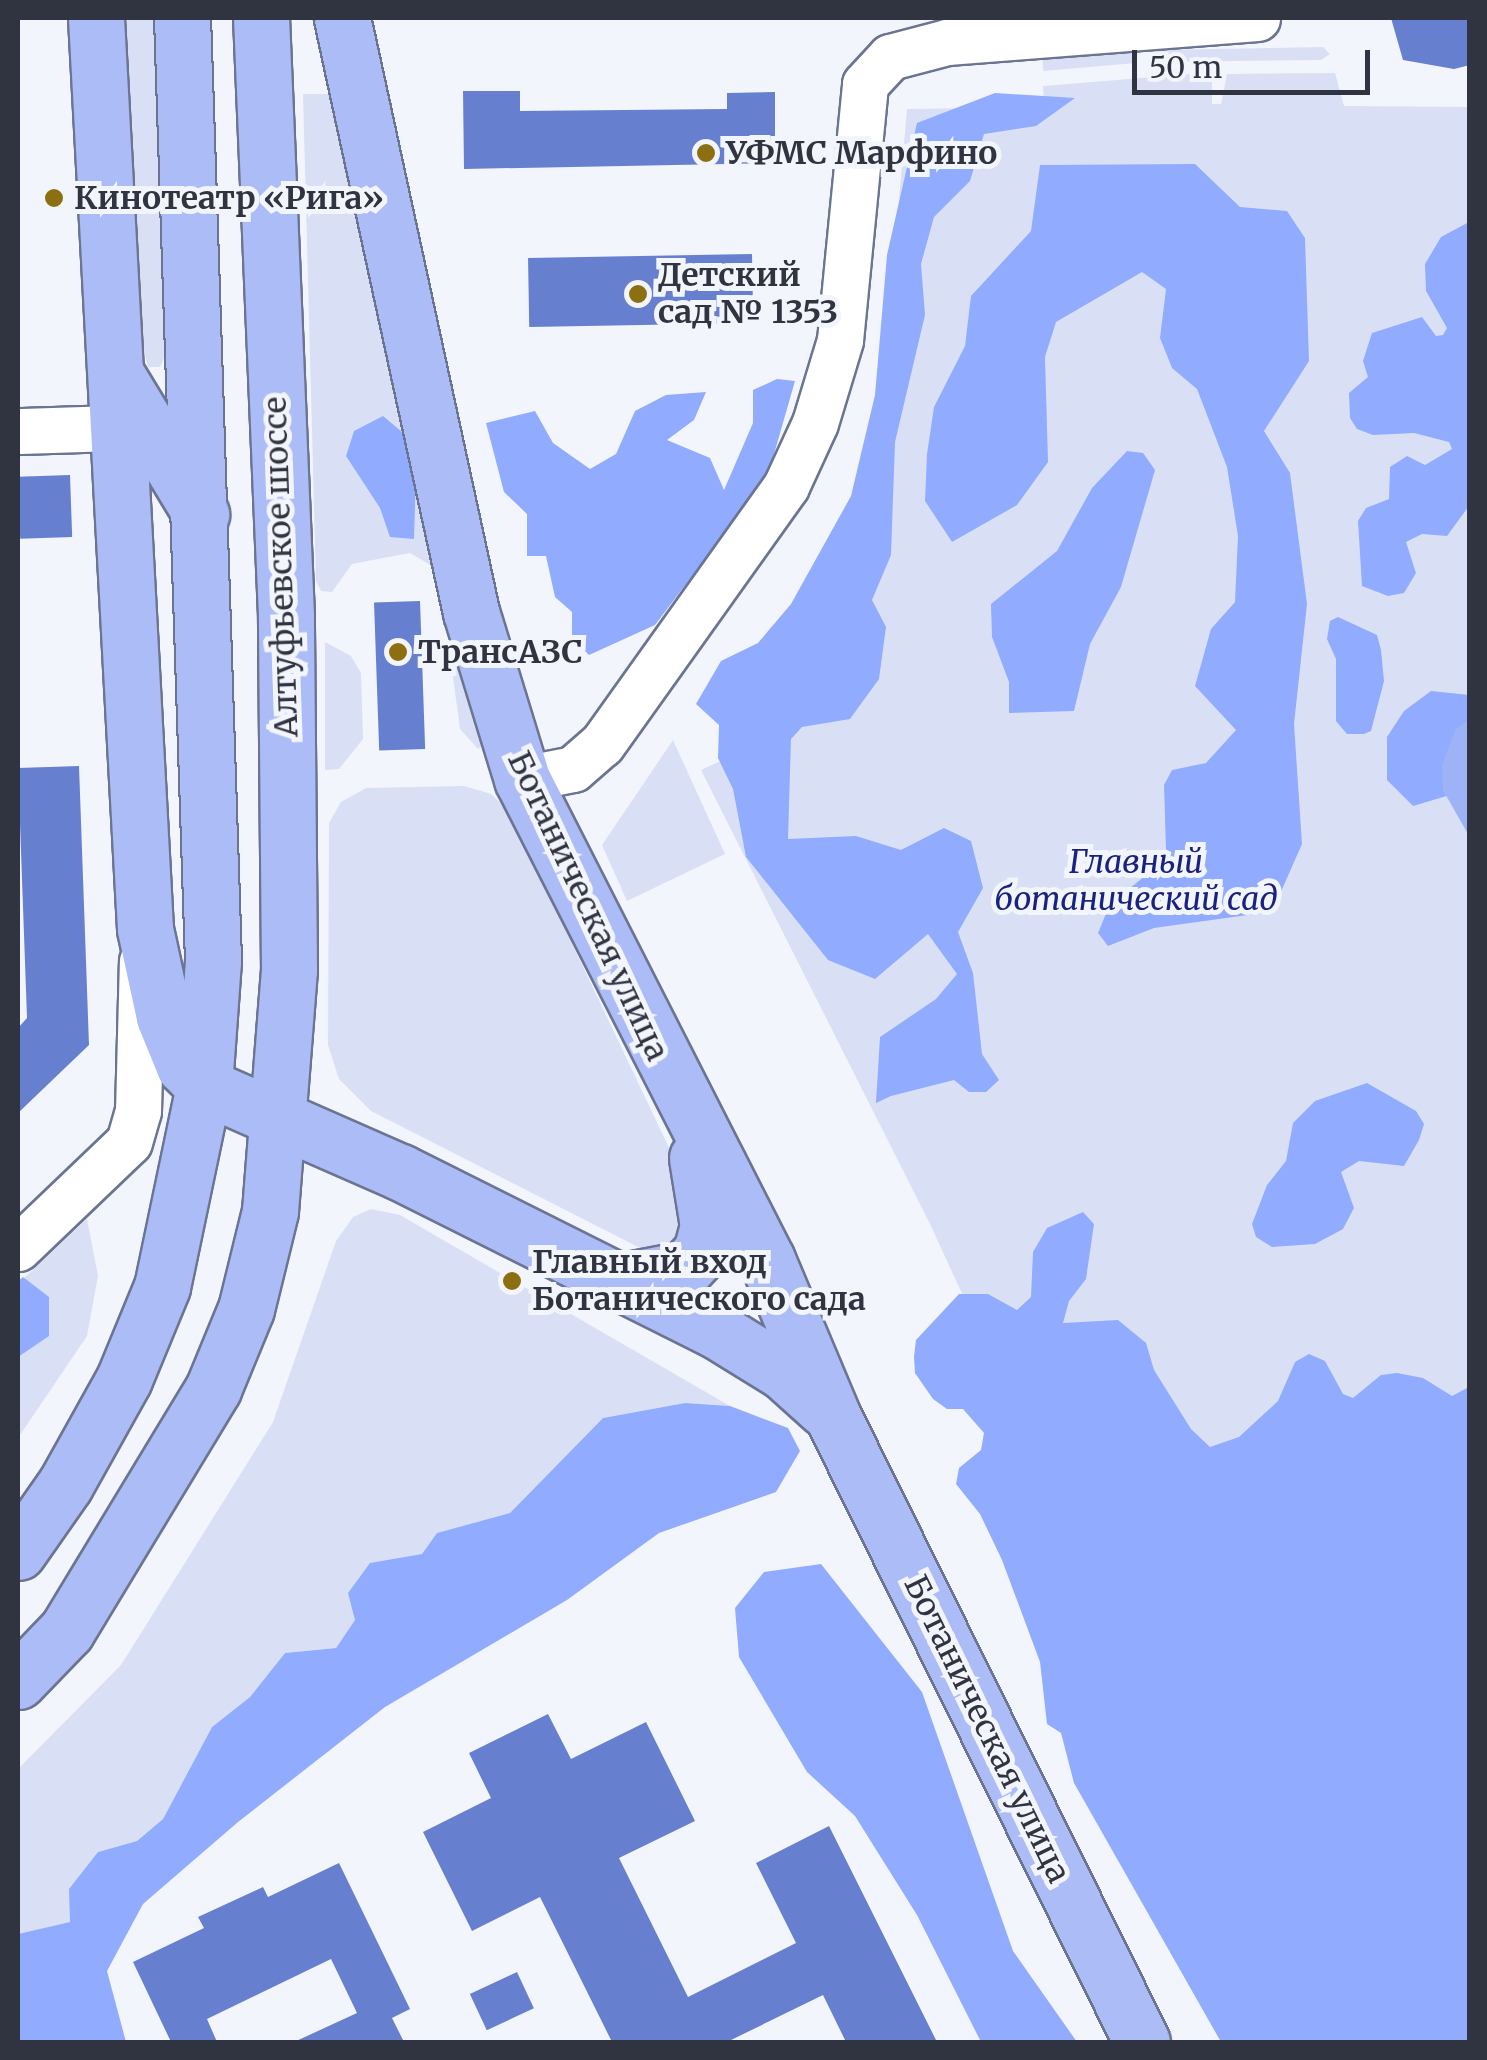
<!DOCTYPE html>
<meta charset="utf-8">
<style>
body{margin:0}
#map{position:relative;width:1487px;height:2060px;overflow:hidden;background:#f3f5fc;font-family:Merriweather,serif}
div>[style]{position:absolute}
.green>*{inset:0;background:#d9e0f6;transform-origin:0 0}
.forest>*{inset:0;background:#91abfe}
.water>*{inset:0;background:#9db3f6}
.building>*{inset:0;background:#677fcf;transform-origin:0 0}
.roads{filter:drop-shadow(2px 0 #6b7592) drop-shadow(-2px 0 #6b7592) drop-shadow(0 2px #6b7592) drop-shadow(0 -2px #6b7592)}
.minor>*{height:45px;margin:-22.5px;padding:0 22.5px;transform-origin:22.5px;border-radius:22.5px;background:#fff}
.major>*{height:55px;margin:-27.5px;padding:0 27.5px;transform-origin:27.5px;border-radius:27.5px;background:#acbcf7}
.dots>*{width:28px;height:28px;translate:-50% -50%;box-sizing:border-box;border:5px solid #f3f5fc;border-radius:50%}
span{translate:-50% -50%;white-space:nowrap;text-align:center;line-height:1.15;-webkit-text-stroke:10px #f3f5fc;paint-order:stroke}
.poi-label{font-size:32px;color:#303441;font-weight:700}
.left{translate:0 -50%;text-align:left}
.street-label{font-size:32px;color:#303441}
.park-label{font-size:32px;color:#19227f;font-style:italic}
.frame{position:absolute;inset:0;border:20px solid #303441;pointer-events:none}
.scale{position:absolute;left:1132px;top:50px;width:238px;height:45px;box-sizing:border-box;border:5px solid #303441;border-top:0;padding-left:12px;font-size:30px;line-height:35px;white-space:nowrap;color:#303441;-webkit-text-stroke:8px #f3f5fc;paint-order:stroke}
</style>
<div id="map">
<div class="green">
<div style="clip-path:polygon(123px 18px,159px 18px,173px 338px,160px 367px,148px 367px,135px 318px)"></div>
<div style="clip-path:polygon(1323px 47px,1330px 54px,1321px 60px,1157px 62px,1156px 50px)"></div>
<div style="left:1135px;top:52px;width:11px;height:93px;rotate:85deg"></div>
<div style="clip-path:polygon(1203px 73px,1212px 81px,1212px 104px,1221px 104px,1227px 74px,1335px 73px,1344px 106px,1469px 107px,1469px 2042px,1022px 1451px,975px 1322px,931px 1226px,701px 770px,855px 699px,907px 109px,1044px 107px,1043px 86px)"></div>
<div style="clip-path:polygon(303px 94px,329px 94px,447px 575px,410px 553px,352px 564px,332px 592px,321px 591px,316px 581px)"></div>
<div style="clip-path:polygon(458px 631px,484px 745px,478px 749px,460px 729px,449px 647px)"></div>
<div style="clip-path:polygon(325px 642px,351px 656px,361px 673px,363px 739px,339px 769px,325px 770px)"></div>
<div style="clip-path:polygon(673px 740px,725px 854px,627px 901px,602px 845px)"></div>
<div style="clip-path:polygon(464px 786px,491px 794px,509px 811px,691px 1194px,678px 1247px,642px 1249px,371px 1111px,339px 1079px,328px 1045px,329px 823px,341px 802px,366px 788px)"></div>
<div style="clip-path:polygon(371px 1209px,400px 1215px,730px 1406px,685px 1403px,603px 1418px,510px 1513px,438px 1533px,422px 1554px,370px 1564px,355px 1620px,336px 1648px,285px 1653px,250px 1697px,212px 1727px,163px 1819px,137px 1841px,98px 1852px,71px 1922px,18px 1934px,18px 1769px,121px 1665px,273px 1422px,336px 1241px,353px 1217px)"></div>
<div style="clip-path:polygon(87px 1219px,98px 1276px,87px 1336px,18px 1438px,18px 1284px)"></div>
</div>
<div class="forest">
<div style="clip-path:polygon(995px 93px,1075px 98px,1036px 126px,984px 134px,970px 181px,934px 217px,921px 264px,925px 315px,895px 442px,891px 555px,872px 600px,886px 627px,879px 679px,850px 719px,802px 727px,791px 739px,788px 839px,856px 836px,901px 850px,944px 828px,971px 841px,983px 888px,958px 932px,973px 973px,982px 1054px,999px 1080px,986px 1092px,969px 1092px,954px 1080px,891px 1096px,876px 1103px,875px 1119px,880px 1037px,936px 999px,957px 974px,928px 934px,875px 979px,828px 960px,746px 857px,733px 789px,718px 758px,719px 725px,696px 704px,721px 661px,758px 643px,791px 604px,851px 496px,875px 395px,887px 255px,917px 123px)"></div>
<div style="clip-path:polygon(1195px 164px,1240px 207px,1287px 211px,1305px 238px,1309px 361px,1264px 431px,1290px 473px,1307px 604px,1294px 724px,1302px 844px,1276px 903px,1262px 913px,1154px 928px,1108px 946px,1098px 933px,1110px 904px,1160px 864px,1166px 850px,1164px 785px,1172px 770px,1206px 763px,1236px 730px,1195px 686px,1211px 629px,1235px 602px,1238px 536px,1227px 467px,1197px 389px,1172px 368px,1160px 338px,1166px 289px,1142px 272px,1056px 322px,1045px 357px,1048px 462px,1017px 505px,952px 542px,925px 501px,927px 454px,934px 407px,965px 346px,971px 296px,1031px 231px,1040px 165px)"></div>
<div style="clip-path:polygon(1469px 222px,1469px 506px,1447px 536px,1422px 534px,1406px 542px,1416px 573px,1404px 593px,1388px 596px,1362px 586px,1358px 521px,1366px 508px,1389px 499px,1390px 467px,1407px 456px,1425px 465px,1452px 449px,1449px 442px,1414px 433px,1373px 435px,1357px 429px,1350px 418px,1349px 393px,1368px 377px,1363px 361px,1372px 333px,1422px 317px,1436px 336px,1443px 335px,1447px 328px,1426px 291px,1425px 264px,1441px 237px)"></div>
<div style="clip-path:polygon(777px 379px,795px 381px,768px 475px,655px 625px,589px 655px,572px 640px,572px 612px,555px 597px,546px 556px,527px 556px,527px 514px,504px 492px,486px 423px,535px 411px,553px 443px,590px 469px,616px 454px,635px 411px,666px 395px,706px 392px,694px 420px,667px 440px,710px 458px,724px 490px,753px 423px,753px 390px)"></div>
<div style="clip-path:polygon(383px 416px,408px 437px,416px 472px,414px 539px,390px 537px,380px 508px,346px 456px,354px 431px)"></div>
<div style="clip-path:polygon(1127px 451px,1143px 453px,1155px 470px,1121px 587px,1090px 644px,1074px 711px,1009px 713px,1009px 682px,992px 637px,991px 604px,1057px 551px,1092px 488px)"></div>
<div style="clip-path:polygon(1338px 617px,1377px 635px,1381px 650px,1384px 681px,1371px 731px,1364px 734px,1347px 734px,1336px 721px,1336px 659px,1327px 639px,1330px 621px)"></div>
<div style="clip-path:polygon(1431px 691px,1469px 695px,1469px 729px,1460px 792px,1413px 806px,1387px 780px,1387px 737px,1404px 711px)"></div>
<div style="clip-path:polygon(1367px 1083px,1416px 1111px,1424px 1124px,1419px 1140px,1404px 1166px,1359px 1161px,1341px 1172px,1354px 1208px,1343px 1229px,1315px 1244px,1272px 1247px,1256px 1237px,1252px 1224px,1267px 1185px,1286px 1161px,1293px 1123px,1315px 1101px)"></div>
<div style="clip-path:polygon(1083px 1212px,1094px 1224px,1086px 1279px,1069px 1301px,1063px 1323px,1118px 1320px,1146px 1343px,1154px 1370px,1191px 1429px,1210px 1447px,1239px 1437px,1278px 1401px,1295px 1362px,1309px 1354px,1325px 1361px,1343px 1394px,1353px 1398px,1381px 1375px,1397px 1373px,1423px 1378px,1452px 1396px,1469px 1387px,1469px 2042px,1221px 2042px,1074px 1783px,1061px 1733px,1047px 1724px,1040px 1662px,1002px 1560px,980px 1514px,956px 1484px,959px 1468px,981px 1450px,984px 1433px,963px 1409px,947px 1409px,933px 1399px,915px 1373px,914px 1357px,916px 1340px,959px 1294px,988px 1294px,1017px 1310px,1031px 1297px,1033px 1252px,1047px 1228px)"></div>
<div style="clip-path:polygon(23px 1277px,49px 1297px,49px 1336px,18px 1357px,18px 1281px)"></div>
<div style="clip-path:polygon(685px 1403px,730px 1406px,788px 1428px,800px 1451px,776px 1492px,659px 1533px,567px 1600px,385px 1707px,238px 1822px,143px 1904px,107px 1971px,126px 2042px,18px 2042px,18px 1934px,70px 1922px,69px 1889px,98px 1852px,137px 1841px,163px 1819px,212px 1727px,250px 1697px,285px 1653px,336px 1648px,355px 1620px,348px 1593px,370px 1563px,422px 1554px,437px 1533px,510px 1513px,603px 1418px)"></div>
<div style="clip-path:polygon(821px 1564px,922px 1692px,1013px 1951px,1077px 2042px,981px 2042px,917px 1915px,855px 1816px,807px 1772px,739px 1657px,735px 1608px,764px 1572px)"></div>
</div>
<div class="water">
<div style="clip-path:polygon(1469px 720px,1469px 836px,1443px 790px,1442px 766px,1455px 730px)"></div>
</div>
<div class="building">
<div style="clip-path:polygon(1391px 18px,1470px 18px,1470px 65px,1454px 69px,1403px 60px)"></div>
<div style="clip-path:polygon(463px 91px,520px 91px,520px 111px,727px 109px,727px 93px,775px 92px,775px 163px,464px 169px)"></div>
<div style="left:752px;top:254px;width:69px;height:224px;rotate:89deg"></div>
<div style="left:70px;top:475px;width:62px;height:52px;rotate:88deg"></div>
<div style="left:420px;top:601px;width:148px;height:46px;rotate:88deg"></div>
<div style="clip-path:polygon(79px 766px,89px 1045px,18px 1113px,18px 1028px,27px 1018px,18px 768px)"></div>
<div style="clip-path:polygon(548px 1714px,571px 1759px,646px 1722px,695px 1821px,619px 1858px,688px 1997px,796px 1943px,756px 1863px,829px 1826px,937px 2042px,846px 2042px,823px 1995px,727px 2042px,612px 2042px,540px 1897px,472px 1931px,423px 1832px,491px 1798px,469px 1753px)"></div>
<div style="clip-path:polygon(339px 1863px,410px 2009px,392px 2018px,404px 2042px,294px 2042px,357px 2013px,331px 1959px,207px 2019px,217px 2042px,171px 2042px,133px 1962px,204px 1928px,198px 1917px,263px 1887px,268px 1897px)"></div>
<div style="left:517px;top:1972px;width:40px;height:52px;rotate:65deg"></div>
</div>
<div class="roads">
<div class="minor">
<div style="left:18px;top:431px;width:97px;rotate:-1.8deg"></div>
<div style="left:522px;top:779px;width:52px;rotate:-11.1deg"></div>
<div style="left:573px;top:769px;width:38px;rotate:-41deg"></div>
<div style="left:602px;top:744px;width:317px;rotate:-54.5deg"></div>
<div style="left:786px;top:486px;width:69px;rotate:-65.3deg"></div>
<div style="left:815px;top:423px;width:87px;rotate:-73.2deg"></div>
<div style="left:840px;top:340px;width:257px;rotate:-84.4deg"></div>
<div style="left:865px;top:84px;width:37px;rotate:-47deg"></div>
<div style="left:890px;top:57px;width:59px;rotate:-14.7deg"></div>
<div style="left:947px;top:42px;width:311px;rotate:-4.4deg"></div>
<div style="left:18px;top:1248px;width:153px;rotate:-43.7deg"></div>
<div style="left:129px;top:1142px;width:32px;rotate:-74deg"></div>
<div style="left:138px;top:1111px;width:150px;rotate:-88.5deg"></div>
</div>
<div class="major">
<div style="left:96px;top:18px;width:912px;rotate:86.92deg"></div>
<div style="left:145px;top:929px;width:90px;rotate:77.8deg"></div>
<div style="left:164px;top:1017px;width:53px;rotate:67.8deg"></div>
<div style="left:184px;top:1066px;width:28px;rotate:45deg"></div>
<div style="left:204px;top:1086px;width:214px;rotate:23.7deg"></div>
<div style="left:400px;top:1172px;width:353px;rotate:26.6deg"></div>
<div style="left:716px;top:1330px;width:80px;rotate:31.7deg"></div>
<div style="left:784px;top:1372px;width:55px;rotate:42.1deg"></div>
<div style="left:342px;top:18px;width:608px;rotate:77.75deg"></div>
<div style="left:471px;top:612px;width:175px;rotate:73deg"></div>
<div style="left:522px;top:779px;width:540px;rotate:63.01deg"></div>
<div style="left:767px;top:1260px;width:168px;rotate:67.2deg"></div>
<div style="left:832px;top:1415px;width:699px;rotate:63.69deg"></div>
<div style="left:116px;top:374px;width:164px;rotate:58.7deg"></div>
<div style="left:617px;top:1282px;width:69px;rotate:-10.8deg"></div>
<div style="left:685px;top:1269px;width:23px;rotate:-47deg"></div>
<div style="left:701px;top:1252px;width:27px;rotate:-75deg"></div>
<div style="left:708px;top:1226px;width:69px;rotate:-99.2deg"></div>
<div style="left:18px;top:1552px;width:82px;rotate:-55deg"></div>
<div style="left:65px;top:1485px;width:121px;rotate:-60.9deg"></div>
<div style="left:124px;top:1379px;width:100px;rotate:-67.6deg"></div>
<div style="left:162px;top:1287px;width:205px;rotate:-78.2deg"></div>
<div style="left:204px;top:1086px;width:125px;rotate:-85.9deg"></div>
<div style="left:213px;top:961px;width:944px;rotate:-91.88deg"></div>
<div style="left:18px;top:1681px;width:71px;rotate:-46.1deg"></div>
<div style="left:67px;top:1630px;width:282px;rotate:-58.8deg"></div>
<div style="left:213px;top:1389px;width:87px;rotate:-67.6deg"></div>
<div style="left:246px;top:1309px;width:101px;rotate:-76.2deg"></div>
<div style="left:270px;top:1211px;width:242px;rotate:-85.5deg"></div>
<div style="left:289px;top:970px;width:354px;rotate:-90.5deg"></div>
<div style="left:286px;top:616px;width:599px;rotate:-92.39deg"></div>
</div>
</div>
<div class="dots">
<div style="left:706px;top:153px;background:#8b6f11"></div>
<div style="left:54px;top:198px;background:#8b6f11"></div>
<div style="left:638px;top:294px;background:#8b6f11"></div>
<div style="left:398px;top:652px;background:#8b6f11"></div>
<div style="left:512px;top:1281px;background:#8b6f11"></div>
</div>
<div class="poi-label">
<span class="left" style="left:726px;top:153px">УФМС Марфино</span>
<span class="left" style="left:74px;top:198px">Кинотеатр «Рига»</span>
<span class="left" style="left:658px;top:294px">Детский<br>сад № 1353</span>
<span class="left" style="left:418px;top:652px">ТрансАЗС</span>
<span class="left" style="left:532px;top:1281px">Главный вход<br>Ботанического сада</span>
</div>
<div class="street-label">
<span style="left:281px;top:567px;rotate:-92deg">Алтуфьевское шоссе</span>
<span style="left:588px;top:906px;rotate:65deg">Ботаническая улица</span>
<span style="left:987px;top:1729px;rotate:64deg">Ботаническая улица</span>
</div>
<div class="park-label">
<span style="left:1136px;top:881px">Главный<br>ботанический сад</span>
</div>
<div class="frame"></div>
<div class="scale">50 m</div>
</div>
